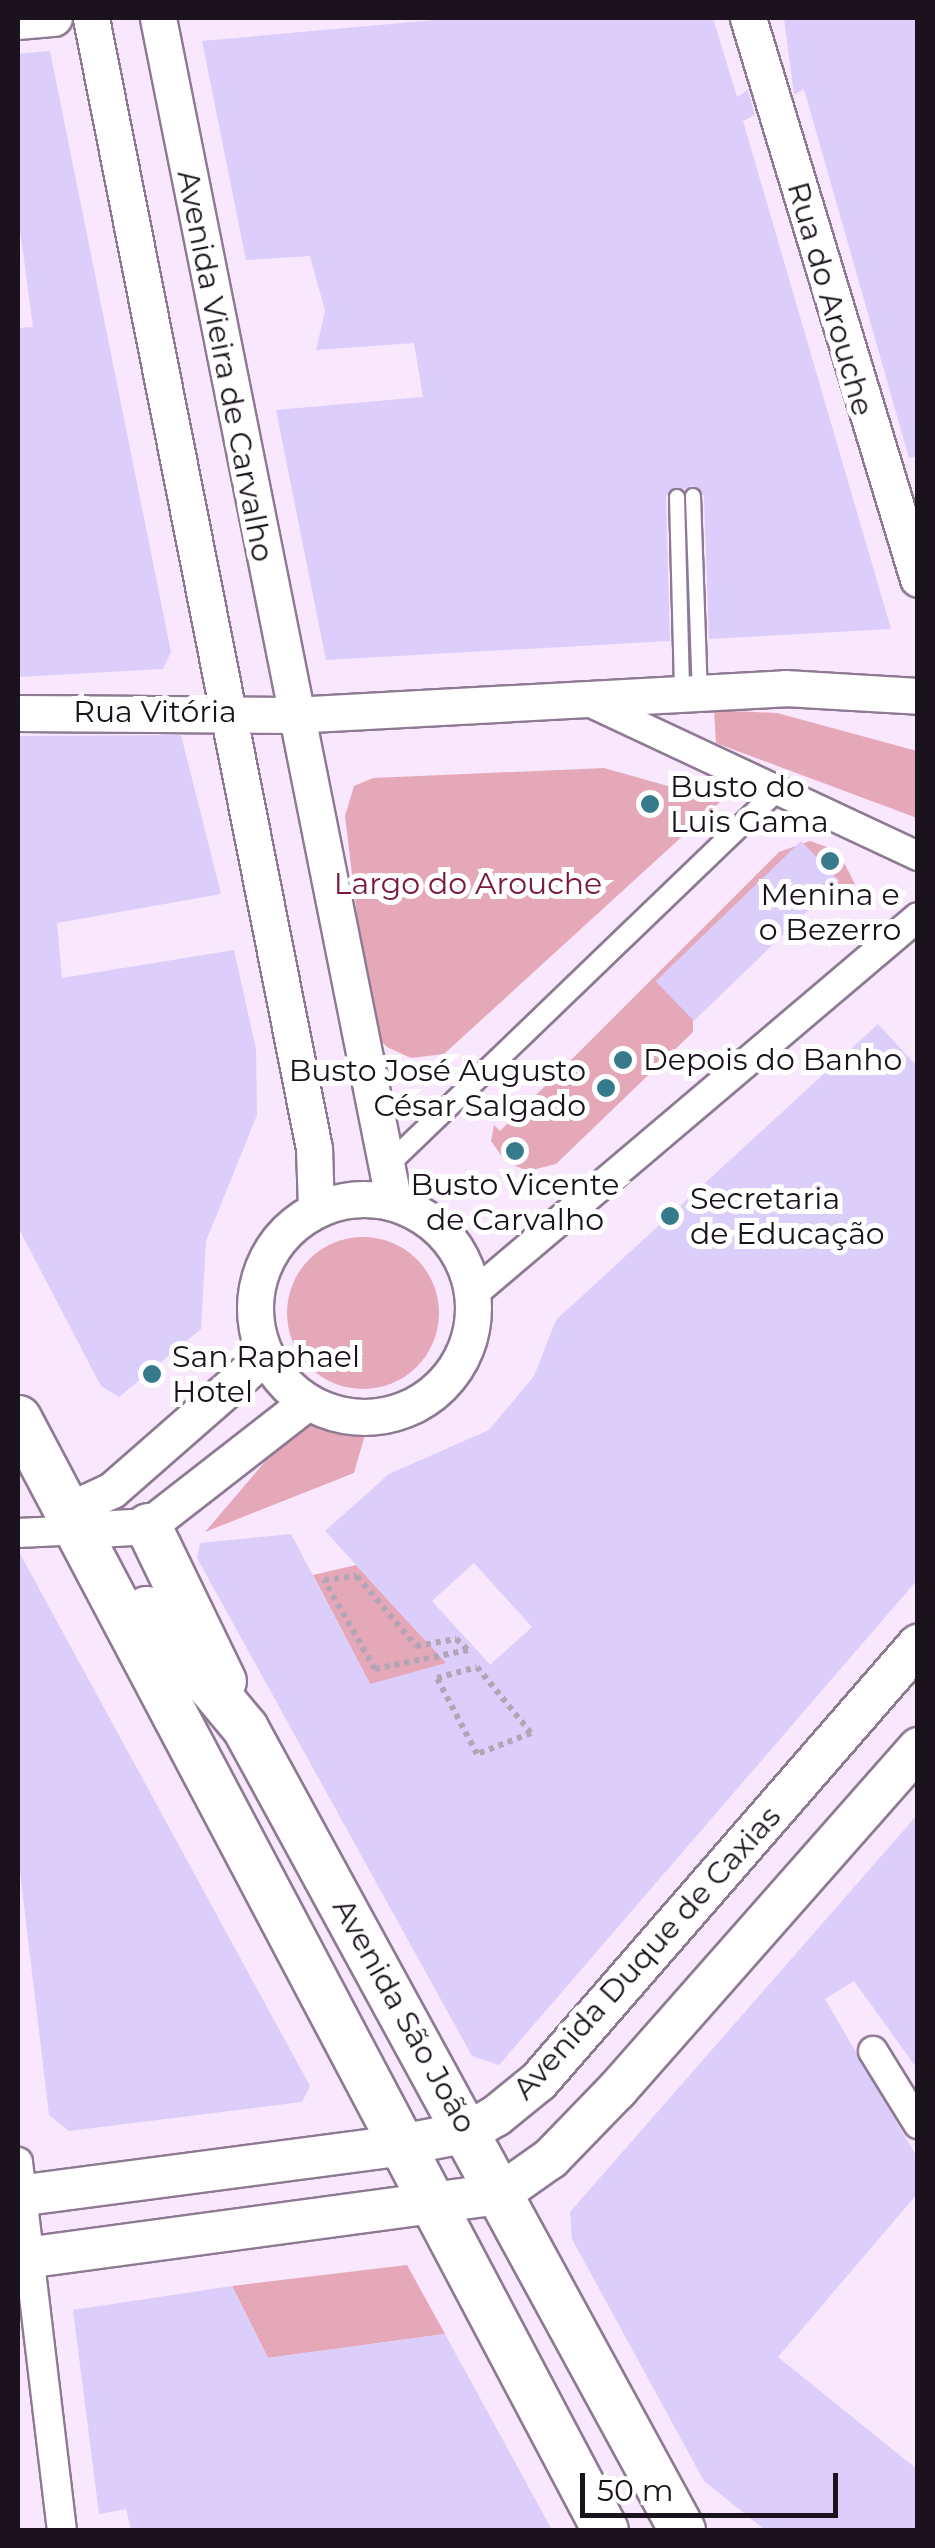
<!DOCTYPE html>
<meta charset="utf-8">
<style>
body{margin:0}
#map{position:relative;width:935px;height:2548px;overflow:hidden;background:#f9e7fd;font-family:Montserrat,sans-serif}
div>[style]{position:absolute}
.green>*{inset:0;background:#e5a8b9}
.round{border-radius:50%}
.building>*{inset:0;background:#dbcefb;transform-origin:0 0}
.path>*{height:6px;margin-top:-3px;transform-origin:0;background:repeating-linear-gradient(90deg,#b3a4b6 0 5px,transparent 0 10px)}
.roads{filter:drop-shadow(2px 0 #8e7a93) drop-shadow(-2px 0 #8e7a93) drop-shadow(0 2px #8e7a93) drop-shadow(0 -2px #8e7a93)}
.service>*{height:14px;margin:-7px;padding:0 7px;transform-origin:7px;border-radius:7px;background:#fff}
.pedestrian>*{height:20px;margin:-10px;padding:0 10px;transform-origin:10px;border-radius:10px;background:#fff}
.minor>*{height:28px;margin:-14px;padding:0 14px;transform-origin:14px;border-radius:14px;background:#fff}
.tertiary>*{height:35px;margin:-17.5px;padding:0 17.5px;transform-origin:17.5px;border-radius:17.5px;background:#fff}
.tertiary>.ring{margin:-17.5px;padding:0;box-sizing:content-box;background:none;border:35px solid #fff;border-radius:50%}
.secondary>*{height:40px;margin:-20px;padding:0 20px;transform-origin:20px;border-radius:20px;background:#fff}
.primary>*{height:45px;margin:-22.5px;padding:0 22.5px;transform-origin:22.5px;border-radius:22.5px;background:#fff}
.dots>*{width:28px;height:28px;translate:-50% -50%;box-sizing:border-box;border:5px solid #fff;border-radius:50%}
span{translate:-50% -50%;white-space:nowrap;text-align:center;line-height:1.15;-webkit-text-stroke:10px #fff;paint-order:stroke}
.street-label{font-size:30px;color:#1a121c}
.poi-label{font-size:30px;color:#1a121c}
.left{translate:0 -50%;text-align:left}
.right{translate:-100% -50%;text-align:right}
.park-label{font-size:30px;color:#791741}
.frame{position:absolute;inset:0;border:20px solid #1a121c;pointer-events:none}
.scale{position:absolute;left:580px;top:2473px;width:258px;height:45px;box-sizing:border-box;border:5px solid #1a121c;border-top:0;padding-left:12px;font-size:30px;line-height:35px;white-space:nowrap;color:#1a121c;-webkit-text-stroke:8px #fff;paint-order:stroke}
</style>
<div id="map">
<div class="green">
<div style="clip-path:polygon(714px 710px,777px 713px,917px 751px,917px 818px,716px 743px)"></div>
<div style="clip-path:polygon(604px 768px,721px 801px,444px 1054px,411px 1058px,387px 1047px,371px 1031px,345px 816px,354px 786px,373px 778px)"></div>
<div style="clip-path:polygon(810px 841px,838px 851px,855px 884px,818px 885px,693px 1013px,693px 1032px,556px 1164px,528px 1171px,506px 1162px,491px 1141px,494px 1125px,500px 1131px,779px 852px)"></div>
<div class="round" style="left:287px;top:1237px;width:152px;height:152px"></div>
<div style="clip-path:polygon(304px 1416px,367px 1428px,354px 1473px,205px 1532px)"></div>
<div style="clip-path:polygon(356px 1565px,423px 1638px,457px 1629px,552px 1733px,370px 1684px,313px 1575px)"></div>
<div style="clip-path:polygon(407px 2265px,445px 2334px,268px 2358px,232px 2286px)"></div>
</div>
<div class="building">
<div style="clip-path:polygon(457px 18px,713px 18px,737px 97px,748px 90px,755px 115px,743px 121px,891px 629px,709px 639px,704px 496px,692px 486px,666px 496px,670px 641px,326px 660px,276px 410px,423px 397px,414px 343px,316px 350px,325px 311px,310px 256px,246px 260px,202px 41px)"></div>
<div style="clip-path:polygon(784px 18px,917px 18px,918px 456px,909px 458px,804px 89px,794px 95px)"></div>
<div style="clip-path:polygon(50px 51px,171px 652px,163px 669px,18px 677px,18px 328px,33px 327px,18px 215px,18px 54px)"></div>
<div style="clip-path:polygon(181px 735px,221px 894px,57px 923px,62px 978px,234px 950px,256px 1049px,257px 1115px,206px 1241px,201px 1329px,119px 1397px,101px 1386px,18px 1227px,18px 736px)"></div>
<div style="left:801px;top:841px;width:55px;height:202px;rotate:46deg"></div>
<div style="clip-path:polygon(evenodd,878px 1024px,918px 1067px,918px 1579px,499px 2065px,472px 2056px,197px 1558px,200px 1543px,291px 1534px,370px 1684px,446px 1663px,325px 1531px,389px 1474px,489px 1430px,534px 1376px,556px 1320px,878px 1024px,474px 1563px,532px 1627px,490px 1665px,432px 1601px,474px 1563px)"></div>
<div style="clip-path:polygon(18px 1550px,310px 2086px,302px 2102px,69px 2131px,49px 2115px,18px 1855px)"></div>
<div style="clip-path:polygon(918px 1814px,918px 2070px,854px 1981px,825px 1999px,918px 2159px,918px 2193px,778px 2357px,918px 2470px,918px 2530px,765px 2530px,704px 2481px,572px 2239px,570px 2212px)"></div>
<div style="clip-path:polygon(232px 2286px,268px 2358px,445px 2334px,552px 2530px,131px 2530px,126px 2509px,99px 2514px,73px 2310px)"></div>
</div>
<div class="path">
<div style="left:357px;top:1576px;width:92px;rotate:49.9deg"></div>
<div style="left:416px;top:1646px;width:41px;rotate:-9.9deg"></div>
<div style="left:456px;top:1639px;width:16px;rotate:43deg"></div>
<div style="left:468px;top:1650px;width:95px;rotate:168.5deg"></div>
<div style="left:375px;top:1669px;width:103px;rotate:-119.8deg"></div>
<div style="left:324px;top:1580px;width:33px;rotate:-7deg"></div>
<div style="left:477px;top:1667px;width:85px;rotate:50.7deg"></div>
<div style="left:531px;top:1733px;width:58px;rotate:158.7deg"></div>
<div style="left:477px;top:1754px;width:86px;rotate:-117.8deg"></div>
<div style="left:437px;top:1678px;width:41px;rotate:-15.4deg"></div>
</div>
<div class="roads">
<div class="service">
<div style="left:693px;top:496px;width:198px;rotate:88deg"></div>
<div style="left:677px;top:497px;width:194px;rotate:88.5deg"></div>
</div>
<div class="pedestrian">
<div style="left:390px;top:1163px;width:542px;rotate:-43.88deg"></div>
</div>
<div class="minor">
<div style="left:589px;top:702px;width:363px;rotate:25.1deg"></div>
<div style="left:473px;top:1294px;width:583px;rotate:-40.27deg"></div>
<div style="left:18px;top:1533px;width:64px;rotate:-2.7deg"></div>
<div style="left:873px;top:2051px;width:86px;rotate:58.3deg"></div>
<div style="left:18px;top:2162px;width:371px;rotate:83.2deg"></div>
</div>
<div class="tertiary">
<div style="left:91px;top:18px;width:1152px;rotate:78.84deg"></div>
<div style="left:314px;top:1148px;width:61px;rotate:88.1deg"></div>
<div style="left:158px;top:18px;width:1208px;rotate:78.74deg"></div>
<div style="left:748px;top:18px;width:586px;rotate:73.14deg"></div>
<div style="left:18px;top:21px;width:36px;rotate:-5deg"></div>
<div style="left:18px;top:713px;width:274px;rotate:0.4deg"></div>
<div style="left:292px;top:715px;width:494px;rotate:-3.1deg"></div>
<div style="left:785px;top:688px;width:133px;rotate:3.4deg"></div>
<div class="ring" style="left:255px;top:1199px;width:183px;height:183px"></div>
<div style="left:71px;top:1509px;width:45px;rotate:-24.9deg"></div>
<div style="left:112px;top:1490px;width:203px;rotate:-41.2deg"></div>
<div style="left:82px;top:1530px;width:66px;rotate:-3.5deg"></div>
<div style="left:148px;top:1526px;width:202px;rotate:-37.9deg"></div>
</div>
<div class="secondary">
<div style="left:18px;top:2196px;width:381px;rotate:-7.5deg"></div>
<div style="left:396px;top:2146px;width:73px;rotate:-11deg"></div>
<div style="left:468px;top:2132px;width:32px;rotate:-30deg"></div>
<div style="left:496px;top:2116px;width:55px;rotate:-39.1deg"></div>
<div style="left:539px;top:2081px;width:578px;rotate:-49deg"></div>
<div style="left:18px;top:2259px;width:486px;rotate:-7.7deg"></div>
<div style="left:500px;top:2194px;width:62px;rotate:-35.2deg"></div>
<div style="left:551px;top:2158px;width:95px;rotate:-45.9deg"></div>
<div style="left:617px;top:2090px;width:456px;rotate:-48.6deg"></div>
</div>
<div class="primary">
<div style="left:18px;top:1418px;width:1257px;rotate:62.17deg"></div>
<div style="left:148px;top:1526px;width:172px;rotate:64.2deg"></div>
<div style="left:146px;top:1609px;width:155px;rotate:50.2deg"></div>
<div style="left:245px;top:1728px;width:913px;rotate:61.41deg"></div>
</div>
</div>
<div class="dots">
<div style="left:650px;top:804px;background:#377a8b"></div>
<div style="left:830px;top:861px;background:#377a8b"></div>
<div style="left:623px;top:1060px;background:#377a8b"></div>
<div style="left:606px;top:1088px;background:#377a8b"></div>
<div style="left:515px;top:1151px;background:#377a8b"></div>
<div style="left:670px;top:1216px;background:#377a8b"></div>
<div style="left:152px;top:1374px;background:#377a8b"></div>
</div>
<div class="street-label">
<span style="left:830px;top:299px;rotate:74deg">Rua do Arouche</span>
<span style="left:225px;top:366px;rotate:79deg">Avenida Vieira de Carvalho</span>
<span style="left:155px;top:712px">Rua Vitória</span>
<span style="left:647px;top:1953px;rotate:-48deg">Avenida Duque de Caxias</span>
<span style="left:404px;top:2016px;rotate:61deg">Avenida São João</span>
</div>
<div class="poi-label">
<span class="left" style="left:670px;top:804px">Busto do<br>Luis Gama</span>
<span style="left:830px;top:912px">Menina e<br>o Bezerro</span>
<span class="left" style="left:643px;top:1060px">Depois do Banho</span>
<span class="right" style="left:586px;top:1088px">Busto José Augusto<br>César Salgado</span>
<span style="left:515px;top:1202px">Busto Vicente<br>de Carvalho</span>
<span class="left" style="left:690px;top:1216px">Secretaria<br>de Educação</span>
<span class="left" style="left:172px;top:1374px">San Raphael<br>Hotel</span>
</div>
<div class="park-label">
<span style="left:468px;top:884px">Largo do Arouche</span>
</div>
<div class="frame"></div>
<div class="scale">50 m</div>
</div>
